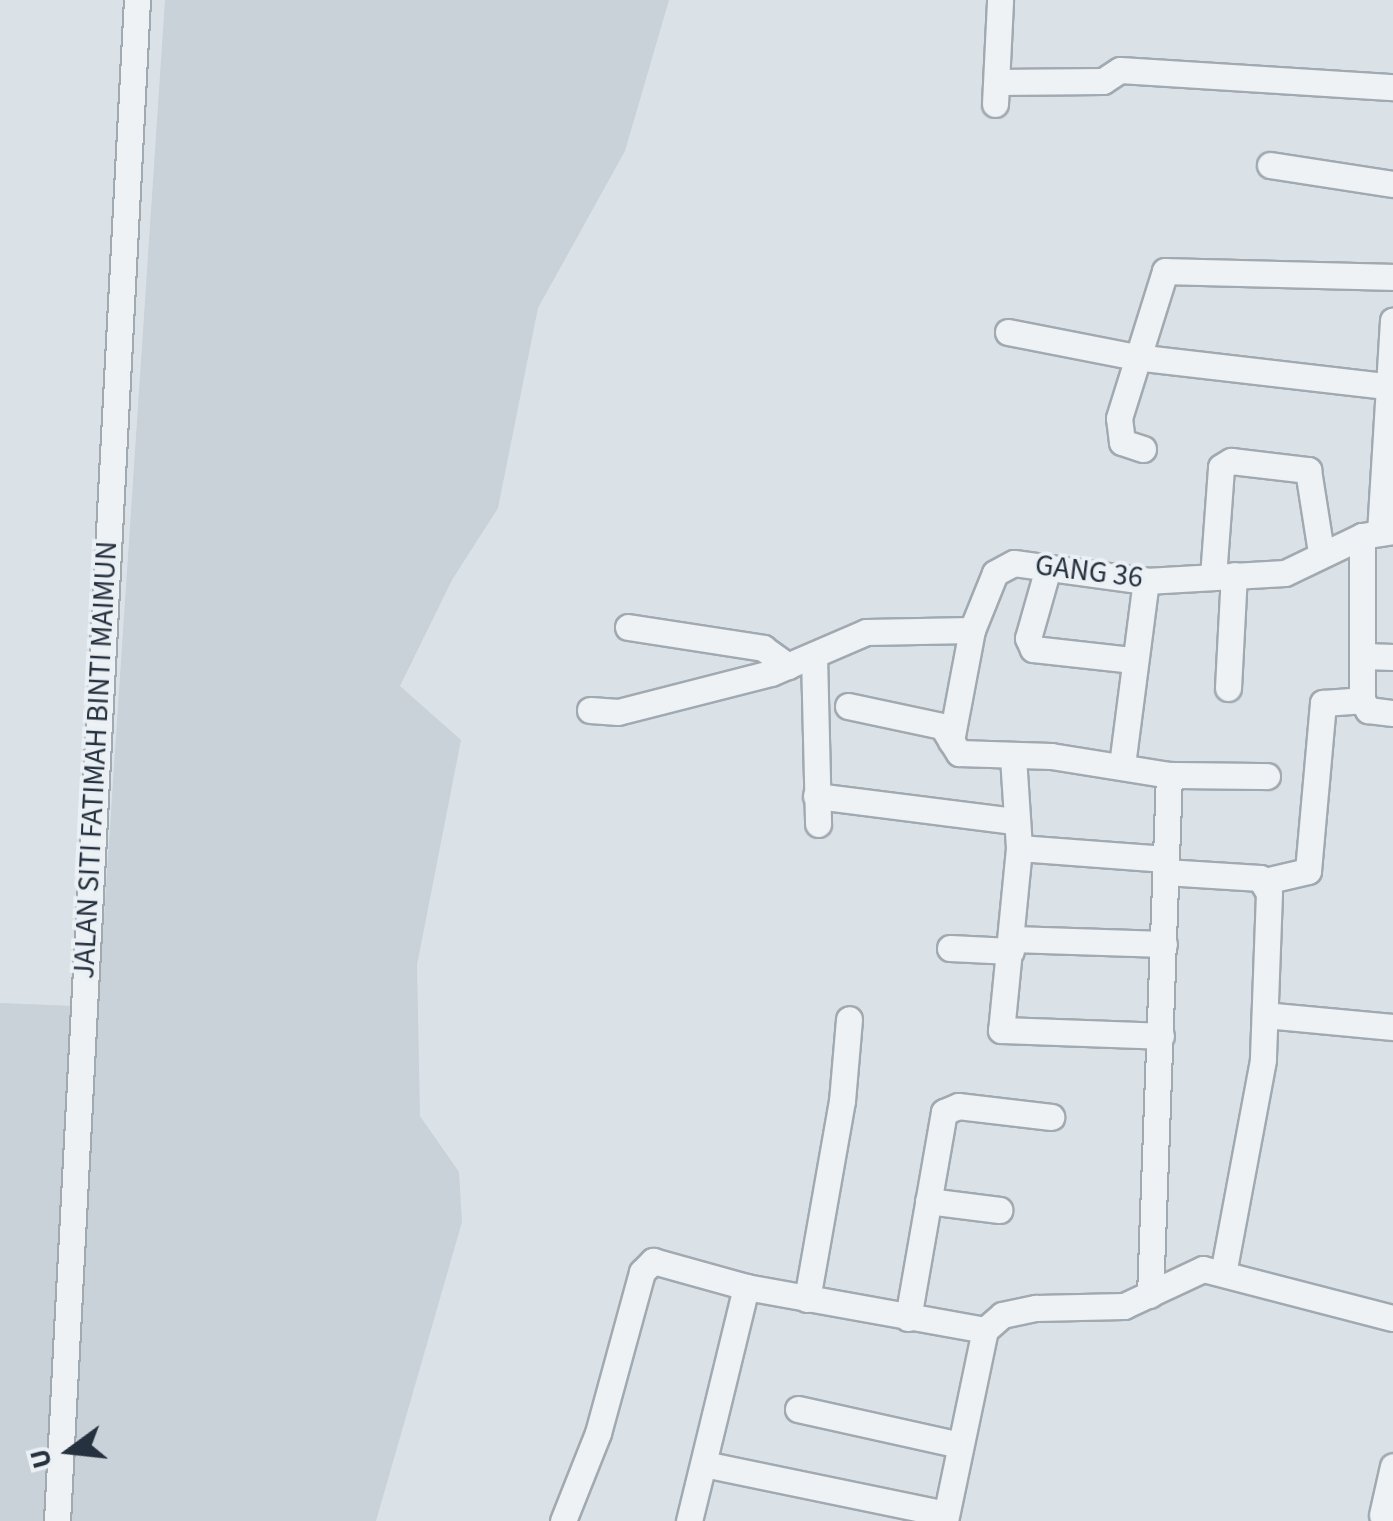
<!DOCTYPE html>
<style>
body{margin:0}
#map{position:relative;width:1393px;height:1521px;overflow:hidden;background:#dbe2e7;font-family:"Source Sans 3",sans-serif}
div>[style]{position:absolute}
.built>*{inset:0;background:#c9d1d9}
.roads{filter:drop-shadow(2px 0 #a1a9b1) drop-shadow(-2px 0 #a1a9b1) drop-shadow(0 2px #a1a9b1) drop-shadow(0 -2px #a1a9b1)}
.minor>*{height:25px;margin:-12.5px;padding:0 12.5px;transform-origin:12.5px;border-radius:12.5px;background:#eef2f5}
span{translate:-50% -50%;white-space:nowrap;text-align:center;line-height:1.15;-webkit-text-stroke:8px #ebf0f5;paint-order:stroke}
.street-label{font-size:30px;color:#25313e}
.north{position:absolute;left:20px;top:1401px;width:100px;height:100px;-webkit-text-stroke:8px #ebf0f5;paint-order:stroke;rotate:255deg;font-size:28px;font-weight:700;line-height:40px;text-align:center;color:#25313e}
.north::after{content:'';display:block;margin:auto;width:35px;height:45px;background:#25313e;clip-path:polygon(50% 0,100% 100%,50% 72%,0 100%)}
</style>
<div id="map">
<div class="built">
<div style="clip-path:polygon(165px 0,669px 0,625px 151px,538px 308px,498px 508px,452px 580px,400px 686px,461px 740px,417px 965px,420px 1116px,459px 1172px,462px 1222px,376px 1521px,0 1521px,0 1003px,98px 1007px)"></div>
</div>
<div class="roads">
<div class="minor">
<div style="left:997px;top:82px;width:106px;rotate:-0.5deg"></div>
<div style="left:1103px;top:81px;width:20px;rotate:-33deg"></div>
<div style="left:1120px;top:70px;width:274px;rotate:3.6deg"></div>
<div style="left:995px;top:104px;width:104px;rotate:-87.2deg"></div>
<div style="left:1270px;top:165px;width:124px;rotate:8.8deg"></div>
<div style="left:1008px;top:332px;width:129px;rotate:11.1deg"></div>
<div style="left:1135px;top:357px;width:253px;rotate:6.6deg"></div>
<div style="left:1143px;top:449px;width:22px;rotate:-162deg"></div>
<div style="left:1122px;top:442px;width:24px;rotate:-97deg"></div>
<div style="left:1119px;top:418px;width:154px;rotate:-72.6deg"></div>
<div style="left:1165px;top:271px;width:228px;rotate:1.5deg"></div>
<div style="left:1380px;top:533px;width:213px;rotate:-86.5deg"></div>
<div style="left:1362px;top:536px;width:164px;rotate:90deg"></div>
<div style="left:1362px;top:700px;width:12px;rotate:59deg"></div>
<div style="left:1368px;top:710px;width:25px;rotate:7deg"></div>
<div style="left:1048px;top:568px;width:73px;rotate:105.9deg"></div>
<div style="left:1028px;top:638px;width:12px;rotate:66deg"></div>
<div style="left:1033px;top:649px;width:101px;rotate:6.3deg"></div>
<div style="left:1213px;top:577px;width:110px;rotate:-85.8deg"></div>
<div style="left:1221px;top:467px;width:12px;rotate:-31deg"></div>
<div style="left:1231px;top:461px;width:78px;rotate:6.7deg"></div>
<div style="left:1308px;top:470px;width:83px;rotate:81deg"></div>
<div style="left:628px;top:627px;width:137px;rotate:8.8deg"></div>
<div style="left:763px;top:648px;width:31px;rotate:36deg"></div>
<div style="left:814px;top:656px;width:168px;rotate:88.6deg"></div>
<div style="left:1364px;top:656px;width:29px;rotate:2deg"></div>
<div style="left:1228px;top:688px;width:113px;rotate:-87deg"></div>
<div style="left:848px;top:706px;width:96px;rotate:12deg"></div>
<div style="left:942px;top:726px;width:32px;rotate:58deg"></div>
<div style="left:959px;top:753px;width:92px;rotate:1.9deg"></div>
<div style="left:1051px;top:756px;width:120px;rotate:9.1deg"></div>
<div style="left:1169px;top:775px;width:520px;rotate:92.09deg"></div>
<div style="left:590px;top:710px;width:28px;rotate:4deg"></div>
<div style="left:618px;top:712px;width:158px;rotate:-14.3deg"></div>
<div style="left:771px;top:673px;width:103px;rotate:-23.3deg"></div>
<div style="left:866px;top:632px;width:106px;rotate:-1.1deg"></div>
<div style="left:972px;top:630px;width:61px;rotate:-68deg"></div>
<div style="left:995px;top:573px;width:21px;rotate:-28deg"></div>
<div style="left:1014px;top:563px;width:133px;rotate:7.8deg"></div>
<div style="left:1146px;top:581px;width:139px;rotate:-3.3deg"></div>
<div style="left:1285px;top:573px;width:85px;rotate:-25.7deg"></div>
<div style="left:1362px;top:536px;width:31px;rotate:-9deg"></div>
<div style="left:951px;top:741px;width:113px;rotate:-79.3deg"></div>
<div style="left:1013px;top:757px;width:91px;rotate:86.2deg"></div>
<div style="left:1019px;top:848px;width:183px;rotate:95.6deg"></div>
<div style="left:1001px;top:1030px;width:160px;rotate:2.1deg"></div>
<div style="left:1122px;top:765px;width:186px;rotate:-82.6deg"></div>
<div style="left:1169px;top:775px;width:98px;rotate:0.6deg"></div>
<div style="left:816px;top:796px;width:199px;rotate:7.2deg"></div>
<div style="left:1019px;top:848px;width:147px;rotate:4.3deg"></div>
<div style="left:1165px;top:872px;width:95px;rotate:3.6deg"></div>
<div style="left:1260px;top:878px;width:17px;rotate:59deg"></div>
<div style="left:1269px;top:893px;width:167px;rotate:92.1deg"></div>
<div style="left:1263px;top:1060px;width:217px;rotate:100.6deg"></div>
<div style="left:1265px;top:881px;width:44px;rotate:-13.1deg"></div>
<div style="left:1308px;top:871px;width:169px;rotate:-84.9deg"></div>
<div style="left:1323px;top:703px;width:39px;rotate:-4deg"></div>
<div style="left:1012px;top:939px;width:152px;rotate:1.9deg"></div>
<div style="left:950px;top:948px;width:61px;rotate:2.8deg"></div>
<div style="left:1265px;top:1015px;width:129px;rotate:5.4deg"></div>
<div style="left:928px;top:1201px;width:72px;rotate:7.2deg"></div>
<div style="left:807px;top:1299px;width:201px;rotate:-80deg"></div>
<div style="left:842px;top:1101px;width:82px;rotate:-85.1deg"></div>
<div style="left:908px;top:1318px;width:209px;rotate:-80.1deg"></div>
<div style="left:944px;top:1112px;width:15px;rotate:-23deg"></div>
<div style="left:958px;top:1106px;width:94px;rotate:6.7deg"></div>
<div style="left:798px;top:1409px;width:166px;rotate:12.5deg"></div>
<div style="left:704px;top:1464px;width:247px;rotate:11.7deg"></div>
<div style="left:1382px;top:1515px;width:50px;rotate:-77.3deg"></div>
<div style="left:57px;top:1521px;width:1523px;rotate:-86.99deg"></div>
<div style="left:563px;top:1521px;width:95px;rotate:-68.3deg"></div>
<div style="left:598px;top:1433px;width:167px;rotate:-74.7deg"></div>
<div style="left:642px;top:1272px;width:16px;rotate:-45deg"></div>
<div style="left:653px;top:1261px;width:97px;rotate:15.6deg"></div>
<div style="left:746px;top:1287px;width:243px;rotate:10.2deg"></div>
<div style="left:689px;top:1521px;width:241px;rotate:-76.3deg"></div>
<div style="left:945px;top:1521px;width:195px;rotate:-78.2deg"></div>
<div style="left:985px;top:1330px;width:23px;rotate:-41deg"></div>
<div style="left:1002px;top:1315px;width:35px;rotate:-12deg"></div>
<div style="left:1036px;top:1308px;width:88px;rotate:-1.3deg"></div>
<div style="left:1124px;top:1306px;width:87px;rotate:-25.1deg"></div>
<div style="left:1203px;top:1269px;width:196px;rotate:14.5deg"></div>
</div>
</div>
<div class="street-label">
<span style="left:1089px;top:572px;rotate:7deg">GANG 36</span>
<span style="left:96px;top:760px;rotate:-87deg">JALAN SITI FATIMAH BINTI MAIMUN</span>
</div>
<div class="north">U</div>
</div>
